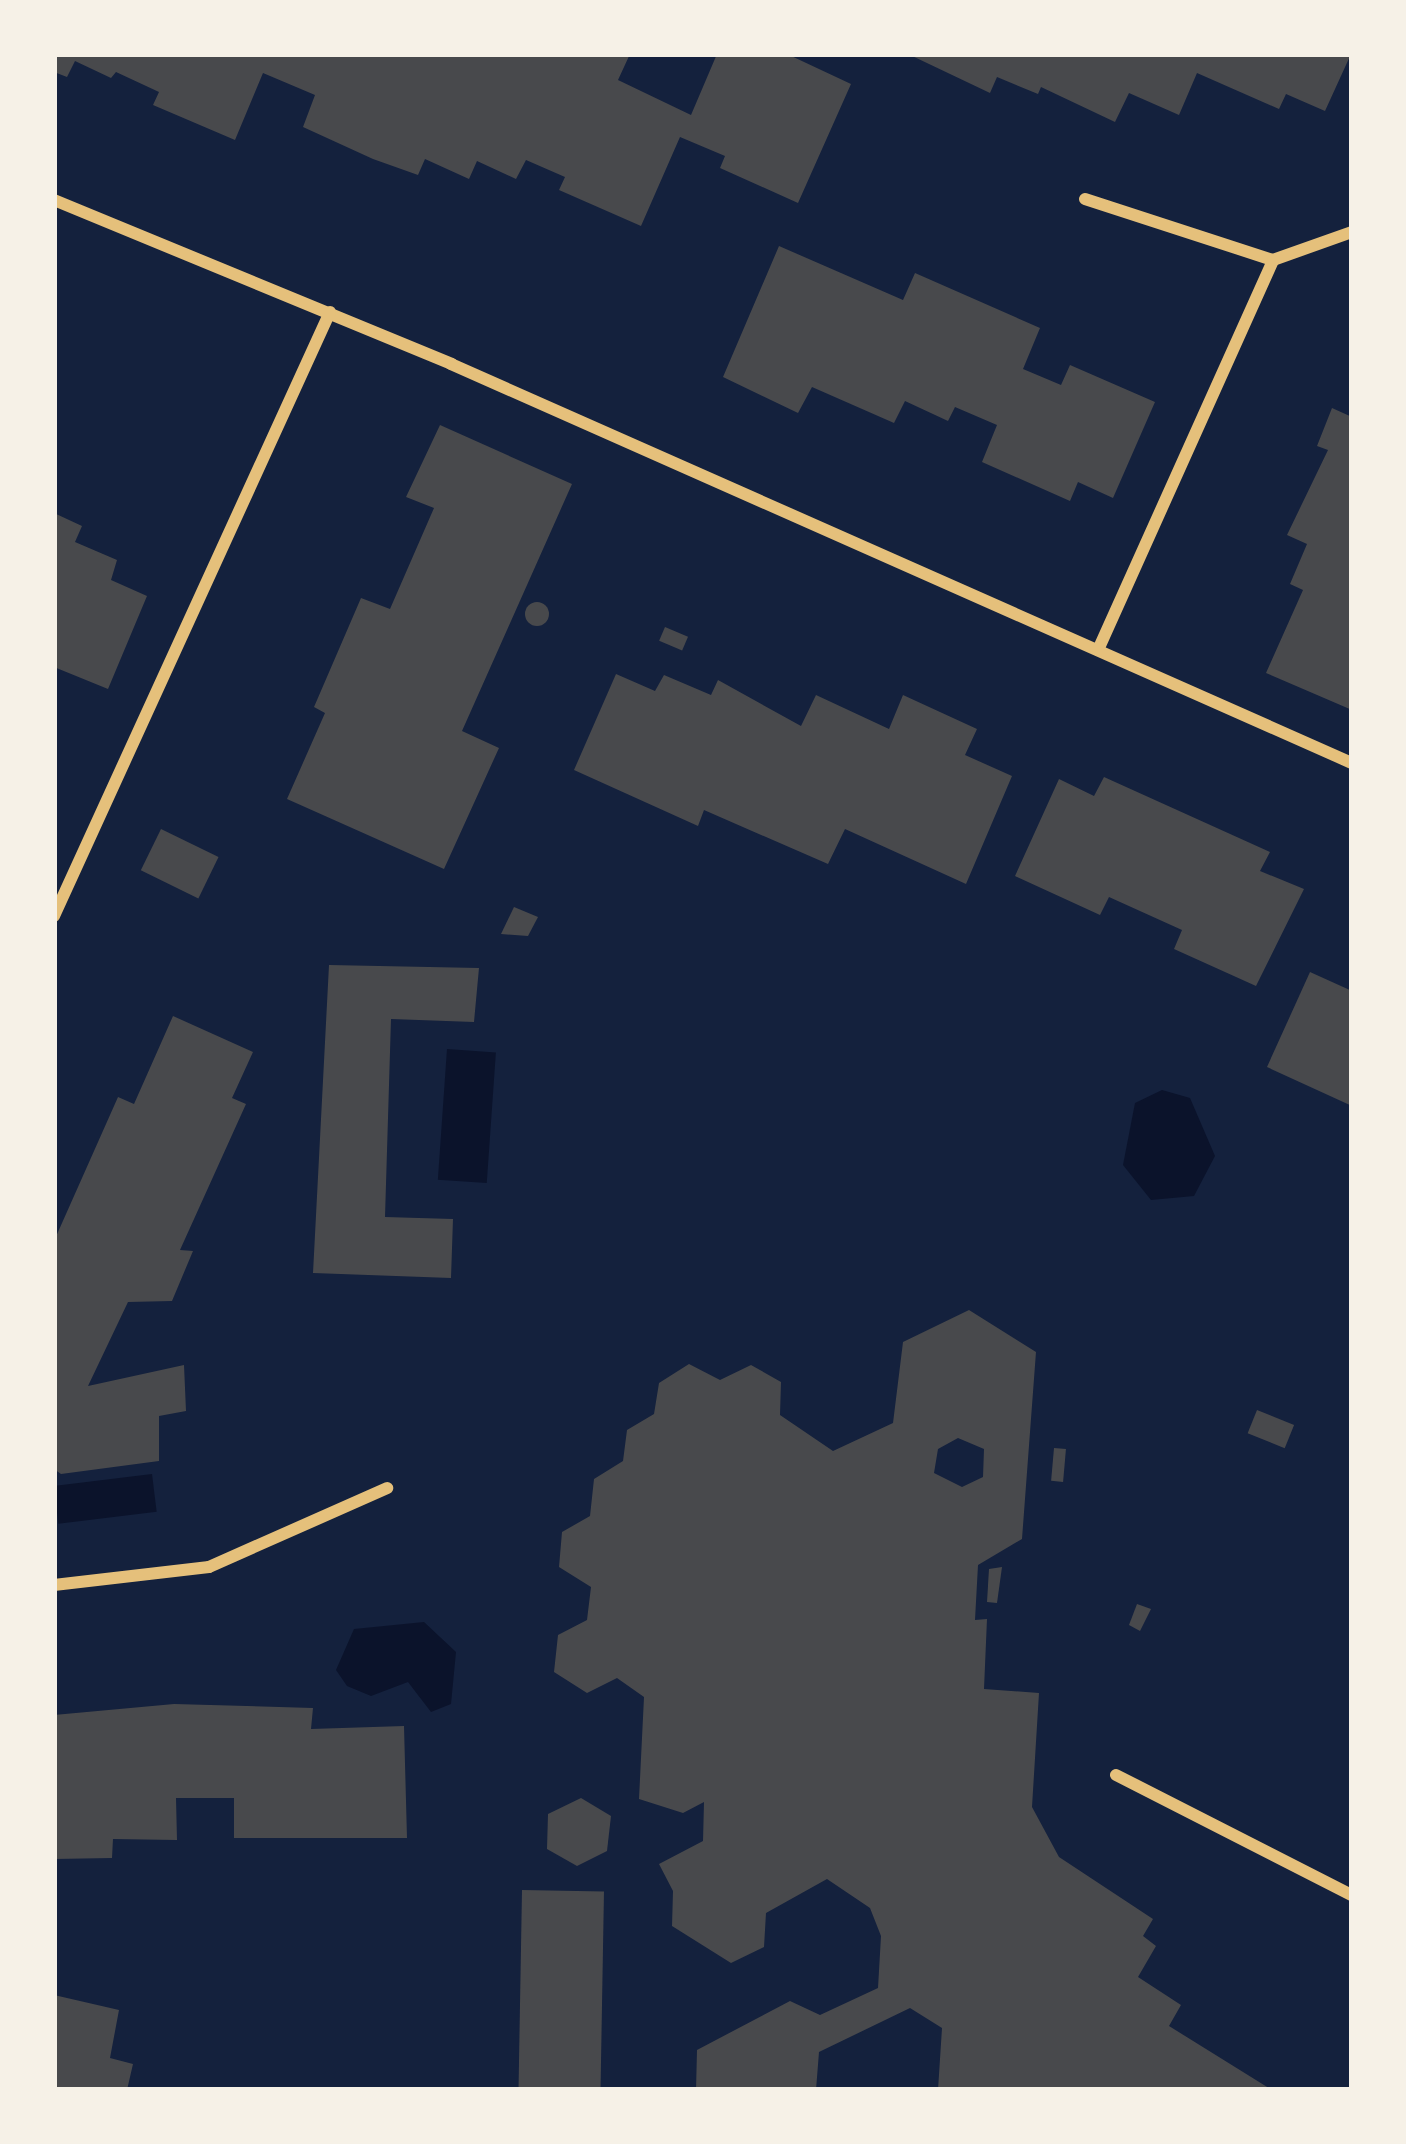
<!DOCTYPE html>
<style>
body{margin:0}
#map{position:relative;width:1406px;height:2144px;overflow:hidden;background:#14213d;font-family:Figtree,sans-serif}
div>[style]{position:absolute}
.water>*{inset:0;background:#0b132b;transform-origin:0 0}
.building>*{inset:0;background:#48494c;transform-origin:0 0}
.round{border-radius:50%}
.minor>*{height:12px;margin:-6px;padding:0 6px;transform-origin:6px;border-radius:6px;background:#e5c07b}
span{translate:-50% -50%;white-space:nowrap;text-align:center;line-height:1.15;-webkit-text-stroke:9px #f6f1e7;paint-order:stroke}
.frame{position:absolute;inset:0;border:57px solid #f6f1e7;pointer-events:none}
</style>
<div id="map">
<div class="water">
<div style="left:447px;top:1049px;width:49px;height:131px;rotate:4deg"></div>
<div style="clip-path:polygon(1162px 1090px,1190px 1098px,1215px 1156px,1194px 1196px,1151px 1200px,1123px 1165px,1135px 1103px)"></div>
<div style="left:152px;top:1474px;width:38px;height:99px;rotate:83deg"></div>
<div style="clip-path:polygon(424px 1622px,456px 1652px,451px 1704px,431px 1712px,408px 1682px,371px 1696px,347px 1686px,336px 1670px,354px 1629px)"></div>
</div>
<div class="building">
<div style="clip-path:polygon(54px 54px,630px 54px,618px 80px,691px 115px,717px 54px,787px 54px,851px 84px,798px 203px,720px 168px,725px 156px,680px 137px,641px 226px,559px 190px,565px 177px,526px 160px,516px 179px,477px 161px,469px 179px,425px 159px,418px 175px,373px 159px,303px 127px,315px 95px,263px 73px,235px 140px,153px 105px,159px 92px,116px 72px,111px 78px,75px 61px,67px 77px,54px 72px)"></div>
<div style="clip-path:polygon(908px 54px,1351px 54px,1325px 111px,1286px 94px,1279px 109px,1197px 73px,1179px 115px,1129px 93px,1115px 122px,1041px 87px,1038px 94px,997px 77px,990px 93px)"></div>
<div style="clip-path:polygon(779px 246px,903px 300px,915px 273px,1040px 328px,1023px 369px,1061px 385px,1070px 365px,1155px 402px,1113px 498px,1078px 482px,1070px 501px,982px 462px,997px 425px,955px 407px,948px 421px,905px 401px,894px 423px,812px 387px,798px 413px,723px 377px)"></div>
<div style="clip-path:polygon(1332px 408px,1352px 417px,1352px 710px,1266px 673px,1303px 590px,1290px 584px,1307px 544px,1287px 535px,1328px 450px,1317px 446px)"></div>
<div style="clip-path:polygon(440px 425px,572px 484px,462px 731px,499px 748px,444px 869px,287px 799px,325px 713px,314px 707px,361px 598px,390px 609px,434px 508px,406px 497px)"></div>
<div style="clip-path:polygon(54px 513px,82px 526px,75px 542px,117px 560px,111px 580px,147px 596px,108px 689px,54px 667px)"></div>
<div class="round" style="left:525px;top:602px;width:24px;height:24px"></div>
<div style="left:665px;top:627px;width:25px;height:15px;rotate:23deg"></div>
<div style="clip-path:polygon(616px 674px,655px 691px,664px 675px,711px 695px,718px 680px,801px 726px,816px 695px,889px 729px,903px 695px,977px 729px,965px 755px,1012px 776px,966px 884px,845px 829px,828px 864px,704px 810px,698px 826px,574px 770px)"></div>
<div style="clip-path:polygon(1104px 777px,1270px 852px,1260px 871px,1304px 889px,1256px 986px,1174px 949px,1182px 930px,1109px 897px,1100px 915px,1015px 876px,1059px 779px,1094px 796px)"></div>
<div style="left:161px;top:829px;width:64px;height:46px;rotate:26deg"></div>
<div style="clip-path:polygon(514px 907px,538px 917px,528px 936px,501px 934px)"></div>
<div style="clip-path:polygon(329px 965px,479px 968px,474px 1022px,391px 1019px,385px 1217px,453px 1219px,451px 1278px,313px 1273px)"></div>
<div style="clip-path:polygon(1310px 972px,1352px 991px,1352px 1106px,1267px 1067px)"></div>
<div style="clip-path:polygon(173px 1016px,253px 1052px,232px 1098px,246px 1104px,180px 1250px,193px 1251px,172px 1301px,128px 1302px,88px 1386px,184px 1365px,186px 1411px,159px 1416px,159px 1461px,61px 1474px,54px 1469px,54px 1241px,118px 1097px,134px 1104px)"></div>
<div style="clip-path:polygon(evenodd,969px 1310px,1036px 1352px,1022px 1539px,978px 1565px,975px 1620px,987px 1619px,984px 1689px,1039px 1693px,1032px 1807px,1059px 1857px,1153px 1919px,1143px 1936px,1156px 1946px,1138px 1977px,1181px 2005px,1169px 2026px,1272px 2090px,938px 2090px,942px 2028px,910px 2008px,819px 2052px,816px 2090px,696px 2090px,697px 2050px,790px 2001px,820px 2015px,878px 1988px,881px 1936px,870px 1908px,827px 1879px,766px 1913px,764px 1947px,731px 1963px,672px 1926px,673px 1891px,659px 1864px,703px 1841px,704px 1802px,683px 1813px,639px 1799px,644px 1697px,617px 1678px,587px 1693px,554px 1672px,558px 1635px,587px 1620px,591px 1587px,559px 1567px,562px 1532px,590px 1516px,594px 1479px,623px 1461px,627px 1430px,654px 1414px,659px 1383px,689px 1364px,720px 1380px,751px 1365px,781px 1382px,780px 1415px,833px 1451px,893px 1423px,903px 1342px,969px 1310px,958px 1438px,984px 1449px,983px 1477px,962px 1487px,934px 1473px,938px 1449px,958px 1438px)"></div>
<div style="left:1257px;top:1410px;width:40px;height:25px;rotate:22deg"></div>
<div style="left:1054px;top:1448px;width:12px;height:33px;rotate:5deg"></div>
<div style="clip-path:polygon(1002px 1567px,997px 1603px,987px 1602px,989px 1569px)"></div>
<div style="clip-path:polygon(1137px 1604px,1151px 1609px,1140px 1631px,1129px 1625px)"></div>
<div style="clip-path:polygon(174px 1704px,313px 1708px,311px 1729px,404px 1726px,407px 1838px,234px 1838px,234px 1798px,176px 1798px,177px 1840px,113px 1839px,112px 1858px,54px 1859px,54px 1715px)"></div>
<div style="clip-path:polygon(581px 1798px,611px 1816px,607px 1851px,577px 1866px,547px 1849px,548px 1814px)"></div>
<div style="left:522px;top:1890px;width:82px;height:200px;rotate:1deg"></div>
<div style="clip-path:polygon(54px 1995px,119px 2010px,110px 2058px,133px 2064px,127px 2090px,54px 2090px)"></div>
</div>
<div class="minor">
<div style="left:1085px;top:199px;width:198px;rotate:18deg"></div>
<div style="left:54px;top:200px;width:430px;rotate:22.4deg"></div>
<div style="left:451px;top:364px;width:985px;rotate:23.89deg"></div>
<div style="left:1098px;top:650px;width:427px;rotate:-65.8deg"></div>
<div style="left:1273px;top:260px;width:84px;rotate:-19.5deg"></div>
<div style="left:54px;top:916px;width:664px;rotate:-65.44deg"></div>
<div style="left:54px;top:1585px;width:156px;rotate:-6.6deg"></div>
<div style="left:209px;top:1567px;width:195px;rotate:-23.9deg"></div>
<div style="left:1116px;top:1775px;width:265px;rotate:27deg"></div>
</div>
<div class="frame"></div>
</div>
